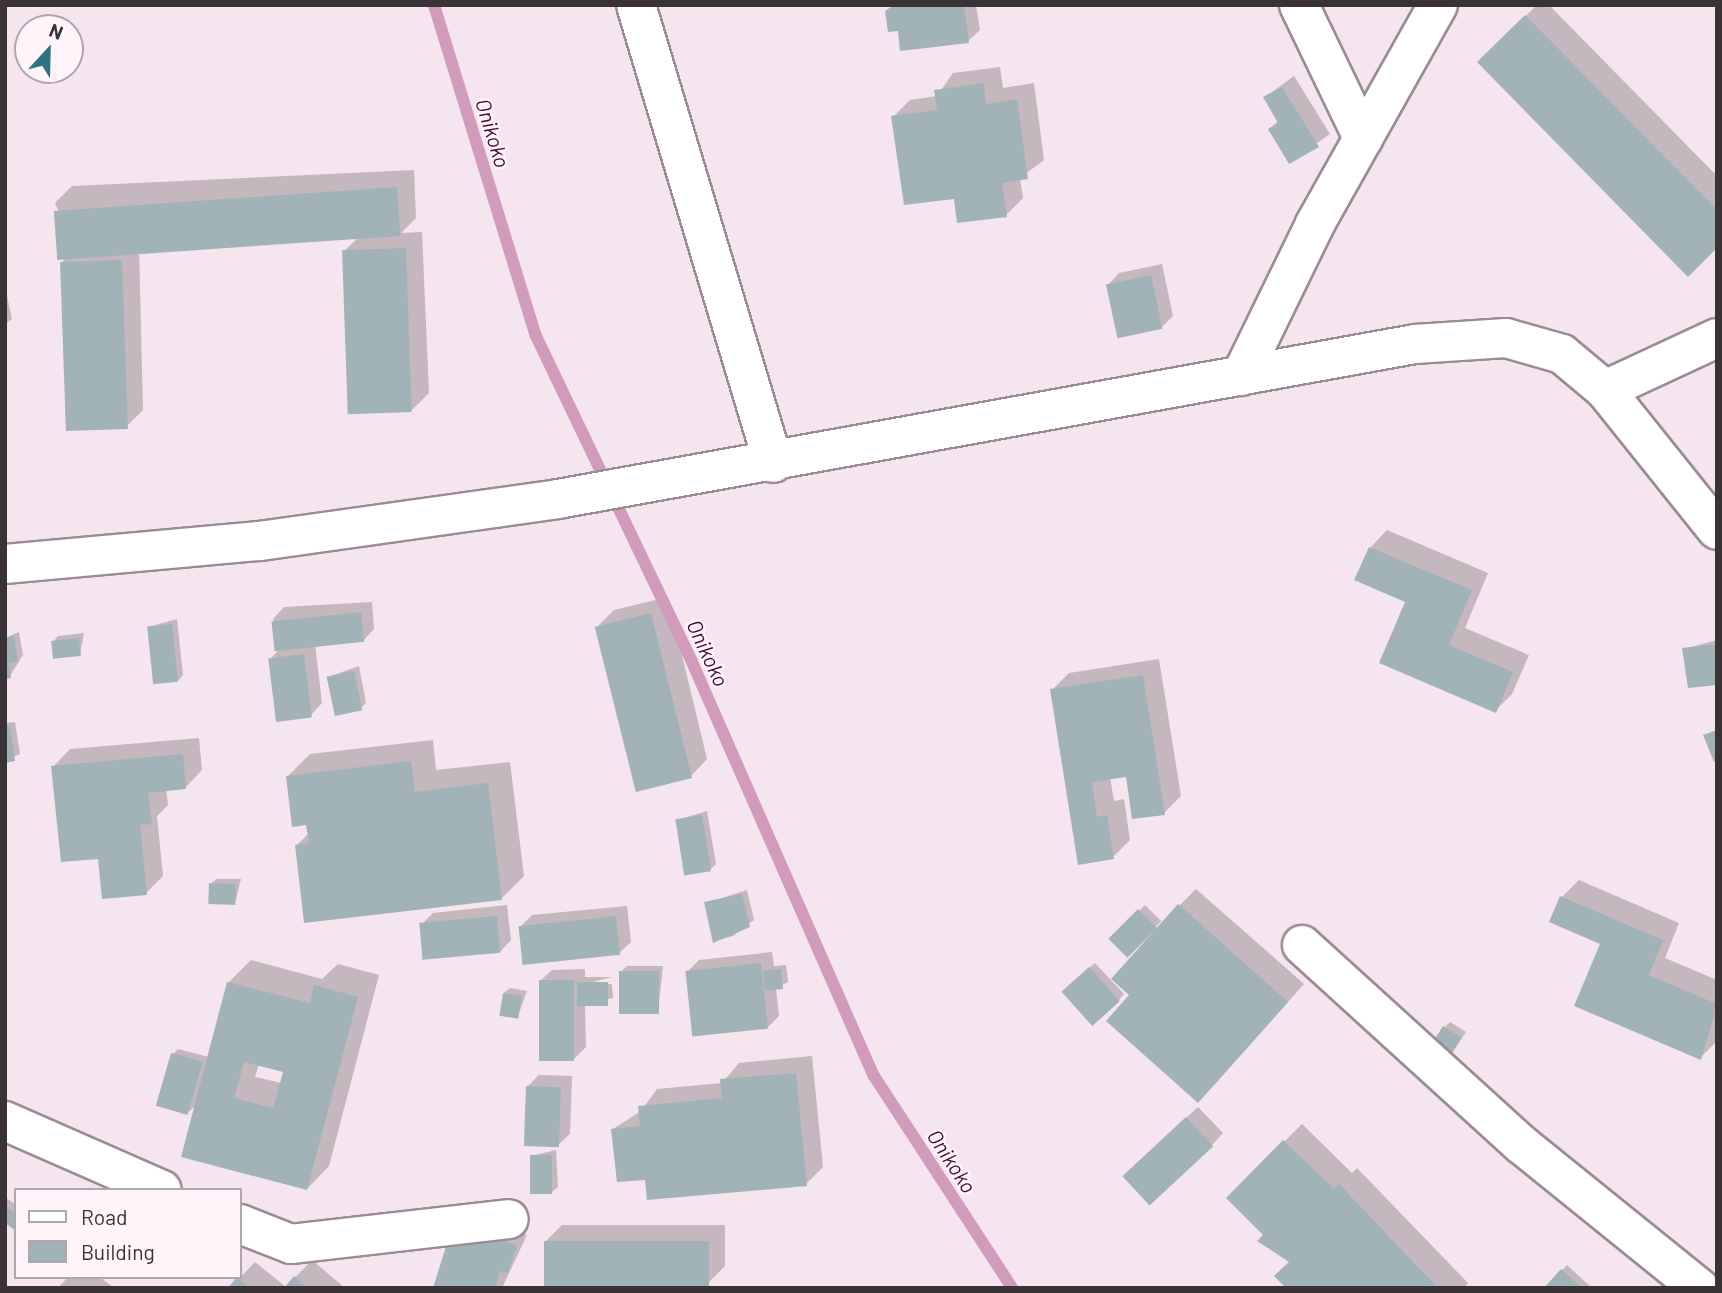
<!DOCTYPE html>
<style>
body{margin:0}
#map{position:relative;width:1722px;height:1293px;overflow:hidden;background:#f5e5ee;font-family:Barlow,sans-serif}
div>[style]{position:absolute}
.shadow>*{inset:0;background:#0003;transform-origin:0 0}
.stream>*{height:12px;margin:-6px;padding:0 6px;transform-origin:6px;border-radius:6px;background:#d19bbc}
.building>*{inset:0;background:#a1b3b7;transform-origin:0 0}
.roads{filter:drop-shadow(2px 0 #9b8c94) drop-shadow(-2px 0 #9b8c94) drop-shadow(0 2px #9b8c94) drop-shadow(0 -2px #9b8c94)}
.minor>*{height:38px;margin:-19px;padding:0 19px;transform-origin:19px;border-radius:19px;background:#fff}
.major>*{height:38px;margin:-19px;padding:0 19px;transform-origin:19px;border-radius:19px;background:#fff}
span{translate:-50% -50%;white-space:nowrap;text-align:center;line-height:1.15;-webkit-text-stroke:5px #fef4fa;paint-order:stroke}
.water-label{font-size:21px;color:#490937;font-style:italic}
.frame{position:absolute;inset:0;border:7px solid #393336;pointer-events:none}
.legend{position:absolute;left:14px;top:1188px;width:228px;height:91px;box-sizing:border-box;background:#fef4fa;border:2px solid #afa7ac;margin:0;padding:9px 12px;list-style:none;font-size:21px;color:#393336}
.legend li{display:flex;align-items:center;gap:14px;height:35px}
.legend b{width:35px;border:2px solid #afa7ac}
.north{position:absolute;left:14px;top:14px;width:70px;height:70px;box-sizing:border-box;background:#fef4fa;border:2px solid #afa7ac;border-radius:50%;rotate:22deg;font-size:19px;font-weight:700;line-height:28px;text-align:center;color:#393336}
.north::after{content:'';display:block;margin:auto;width:24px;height:32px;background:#2d7480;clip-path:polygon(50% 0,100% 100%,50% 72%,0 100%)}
</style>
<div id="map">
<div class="shadow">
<div style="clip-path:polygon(893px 5px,976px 5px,980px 30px,968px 41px,899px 29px,886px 12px)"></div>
<div style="clip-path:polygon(1537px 5px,1549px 5px,1717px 176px,1717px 246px,1479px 62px)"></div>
<div style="clip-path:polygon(1000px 67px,1003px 88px,1034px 83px,1044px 160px,1020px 178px,1023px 198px,1006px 215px,955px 197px,893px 117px,910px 100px,937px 96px,953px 73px)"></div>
<div style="clip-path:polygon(1294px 76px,1330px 134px,1290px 162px,1270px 129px,1279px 120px,1265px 97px)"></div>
<div style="clip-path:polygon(414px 170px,416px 218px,401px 233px,422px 232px,429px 393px,412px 410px,344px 251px,359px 237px,139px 247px,143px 410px,126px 427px,62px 262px,74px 250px,55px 203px,72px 186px)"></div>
<div style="clip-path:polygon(1162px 264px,1173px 316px,1161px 328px,1108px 285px,1119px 273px)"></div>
<div style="clip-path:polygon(5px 287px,12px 319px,5px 324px)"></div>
<div style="clip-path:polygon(1387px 530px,1488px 573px,1465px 628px,1529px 655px,1512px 694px,1495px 711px,1370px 548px)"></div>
<div style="clip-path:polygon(668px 597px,707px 759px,690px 777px,597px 627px,614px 610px)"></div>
<div style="clip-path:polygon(372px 602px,374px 629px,363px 641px,315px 644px,322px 703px,311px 715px,270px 659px,283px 646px,273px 619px,284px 607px)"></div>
<div style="clip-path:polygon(177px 619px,183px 675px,178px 681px,148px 627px)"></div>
<div style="clip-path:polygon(19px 632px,23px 655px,10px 676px,5px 638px)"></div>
<div style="clip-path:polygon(84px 633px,80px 654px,53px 642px,58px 636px)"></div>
<div style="clip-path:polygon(1717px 640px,1717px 683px,1684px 649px)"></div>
<div style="clip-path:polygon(1159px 659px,1181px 796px,1164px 813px,1127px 775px,1110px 777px,1114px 801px,1124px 799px,1130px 840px,1113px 857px,1079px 863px,1052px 690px,1069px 673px)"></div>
<div style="clip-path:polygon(359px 666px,366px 703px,361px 708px,328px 677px)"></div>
<div style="clip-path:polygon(15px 722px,20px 754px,5px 761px,5px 723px)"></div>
<div style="clip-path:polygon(199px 738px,202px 770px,185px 788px,166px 789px,168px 805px,157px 816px,163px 876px,146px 893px,99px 857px,53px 767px,70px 749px)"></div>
<div style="clip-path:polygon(433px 740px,436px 770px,510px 762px,524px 876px,502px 898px,297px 845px,309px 833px,288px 776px,310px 754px)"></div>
<div style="clip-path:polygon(707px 811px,716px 864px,710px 870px,677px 820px)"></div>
<div style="clip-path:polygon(216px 879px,241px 879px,235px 903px,211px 884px)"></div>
<div style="clip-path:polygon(1579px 880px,1679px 923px,1665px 958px,1717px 980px,1717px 1041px,1700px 1058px,1562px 897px)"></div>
<div style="clip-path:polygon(1196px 889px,1304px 984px,1215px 1084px,1132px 995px,1179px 906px)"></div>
<div style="clip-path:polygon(747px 890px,754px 920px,733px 936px,715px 941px,706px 903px)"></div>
<div style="clip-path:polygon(507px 905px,511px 940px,500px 952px,421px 925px,433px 913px)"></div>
<div style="left:1145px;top:905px;width:23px;height:49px;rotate:45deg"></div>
<div style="clip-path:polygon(627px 906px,631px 942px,619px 953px,521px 926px,532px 915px)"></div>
<div style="clip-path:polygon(772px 952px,774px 966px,786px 965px,788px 982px,776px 988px,779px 1016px,768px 1027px,687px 972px,699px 960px)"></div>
<div style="clip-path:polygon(evenodd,251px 960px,322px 979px,338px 964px,379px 975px,329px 1166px,307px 1189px,197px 1104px,189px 1112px,173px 1054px,178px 1049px,209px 1057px,229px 982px,251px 960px,259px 1064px,285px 1071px,282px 1083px,255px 1077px,259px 1064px)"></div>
<div style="clip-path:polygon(1095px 963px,1124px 994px,1119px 1000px,1068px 986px)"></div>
<div style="clip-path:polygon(627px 966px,663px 966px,658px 1012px,621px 972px)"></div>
<div style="clip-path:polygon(585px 969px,585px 977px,612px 977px,585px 984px,612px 984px,613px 998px,585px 1004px,586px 1047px,574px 1059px,540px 981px,552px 970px)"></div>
<div style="clip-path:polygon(510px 988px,527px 991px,518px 1016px,504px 993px)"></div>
<div style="clip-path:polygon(1450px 1022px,1466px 1032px,1450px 1056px,1445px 1027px)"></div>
<div style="clip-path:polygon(812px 1056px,823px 1167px,806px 1184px,647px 1178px,613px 1129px,641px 1111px,657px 1089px,722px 1083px,739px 1063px)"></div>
<div style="clip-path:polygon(539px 1075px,572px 1076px,570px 1134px,558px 1145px,528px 1086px)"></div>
<div style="clip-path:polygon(1198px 1107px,1223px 1133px,1212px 1145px,1135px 1165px)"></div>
<div style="clip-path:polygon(1302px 1124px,1352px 1173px,1357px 1168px,1468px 1283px,1464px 1288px,1289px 1288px,1291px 1261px,1228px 1198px)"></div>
<div style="clip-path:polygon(556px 1150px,558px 1187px,552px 1192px,531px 1156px)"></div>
<div style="clip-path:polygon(5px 1197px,16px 1205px,16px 1229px,5px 1221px)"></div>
<div style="clip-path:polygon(487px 1218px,527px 1235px,502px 1288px,435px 1288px)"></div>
<div style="clip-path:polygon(562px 1225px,725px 1225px,725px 1266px,708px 1283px,672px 1282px,672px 1288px,546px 1287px,545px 1242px)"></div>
<div style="clip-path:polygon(312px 1260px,345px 1288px,230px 1288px,255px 1262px,286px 1287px)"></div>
<div style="clip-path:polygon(1567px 1265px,1592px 1288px,1547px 1288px)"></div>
<div style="clip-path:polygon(68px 1277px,100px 1277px,114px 1288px,58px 1288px)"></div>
</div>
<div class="stream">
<div style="left:434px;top:5px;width:346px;rotate:72.9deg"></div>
<div style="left:536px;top:336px;width:361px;rotate:64.4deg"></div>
<div style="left:692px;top:662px;width:452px;rotate:66.3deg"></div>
<div style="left:874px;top:1076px;width:253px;rotate:56.9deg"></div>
</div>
<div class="building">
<div style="clip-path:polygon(894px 5px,964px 5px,969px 43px,900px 51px,898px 31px,888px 32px,885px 11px)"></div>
<div style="clip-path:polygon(1525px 15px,1717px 210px,1717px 248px,1688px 277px,1477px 62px)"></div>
<div style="clip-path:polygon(984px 83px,986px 104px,1017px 99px,1028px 179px,1002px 183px,1007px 217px,957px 223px,954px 199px,904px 205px,891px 116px,937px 110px,934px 90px)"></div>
<div style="clip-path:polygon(1282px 87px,1319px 147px,1289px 164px,1268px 129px,1278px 123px,1263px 97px)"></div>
<div style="left:397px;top:187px;width:49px;height:344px;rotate:86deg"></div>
<div style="left:406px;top:248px;width:164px;height:64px;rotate:88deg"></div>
<div style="left:122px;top:260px;width:169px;height:62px;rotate:88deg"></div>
<div style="left:1151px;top:275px;width:55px;height:46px;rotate:78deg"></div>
<div style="clip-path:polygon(1369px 547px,1472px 590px,1449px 645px,1513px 672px,1496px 713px,1379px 663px,1405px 602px,1354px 580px)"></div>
<div style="left:361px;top:612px;width:30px;height:90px;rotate:84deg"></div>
<div style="left:651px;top:613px;width:170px;height:58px;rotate:76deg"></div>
<div style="left:172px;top:624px;width:58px;height:25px;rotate:84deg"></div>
<div style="clip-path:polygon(14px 636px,18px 662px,9px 663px,11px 678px,5px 679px,5px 638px)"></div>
<div style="left:79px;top:638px;width:18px;height:28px;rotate:84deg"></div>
<div style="clip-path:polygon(1717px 644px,1717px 685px,1688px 688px,1682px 648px)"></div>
<div style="left:304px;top:654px;width:64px;height:36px;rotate:83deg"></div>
<div style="left:354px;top:671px;width:40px;height:28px;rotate:78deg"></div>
<div style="clip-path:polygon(1143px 675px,1165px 815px,1132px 819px,1126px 777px,1092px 782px,1097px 817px,1107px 815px,1114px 859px,1078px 865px,1050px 689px)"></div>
<div style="clip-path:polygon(10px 726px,15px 761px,5px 763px,5px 727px)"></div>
<div style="clip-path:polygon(1717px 730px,1717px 760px,1714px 762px,1703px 735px)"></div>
<div style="clip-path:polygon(183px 754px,186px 789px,148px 793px,152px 824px,140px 825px,147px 895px,102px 899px,98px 859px,61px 862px,51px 766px)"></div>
<div style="clip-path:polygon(411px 761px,415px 792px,488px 783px,502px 900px,304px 923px,295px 845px,309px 843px,306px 825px,292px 827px,286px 776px)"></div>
<div style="left:702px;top:815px;width:57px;height:27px;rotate:81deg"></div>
<div style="left:209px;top:883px;width:27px;height:21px;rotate:2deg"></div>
<div style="clip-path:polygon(742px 894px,750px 927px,713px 943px,704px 902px)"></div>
<div style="clip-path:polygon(1560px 896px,1663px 940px,1649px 975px,1717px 1004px,1701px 1060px,1574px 1006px,1600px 944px,1549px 922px)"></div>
<div style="clip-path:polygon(1178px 904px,1288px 1002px,1198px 1103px,1106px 1021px,1129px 995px,1111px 979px)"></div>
<div style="left:1138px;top:909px;width:27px;height:42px;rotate:45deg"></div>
<div style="left:497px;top:916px;width:37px;height:78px;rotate:85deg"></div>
<div style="left:616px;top:916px;width:39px;height:98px;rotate:84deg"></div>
<div style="left:761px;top:963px;width:66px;height:76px;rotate:84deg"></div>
<div style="left:1089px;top:967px;width:46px;height:37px;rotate:48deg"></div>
<div style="left:781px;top:969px;width:20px;height:18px;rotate:84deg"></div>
<div style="left:619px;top:971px;width:40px;height:43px"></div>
<div style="left:539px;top:980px;width:35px;height:81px"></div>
<div style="clip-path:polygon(evenodd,227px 982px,310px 1003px,314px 985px,358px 997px,307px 1190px,181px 1157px,227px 982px,244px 1062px,283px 1072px,273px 1108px,234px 1098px,244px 1062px)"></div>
<div style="left:577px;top:982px;width:31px;height:24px"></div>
<div style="left:503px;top:993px;width:19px;height:23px;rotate:9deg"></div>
<div style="left:1443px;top:1026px;width:22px;height:24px;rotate:32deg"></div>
<div style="left:171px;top:1053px;width:33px;height:55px;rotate:16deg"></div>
<div style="clip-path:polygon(796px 1073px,807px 1186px,647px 1200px,645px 1180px,617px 1182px,611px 1129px,640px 1126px,638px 1106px,722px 1098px,720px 1079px)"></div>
<div style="left:526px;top:1086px;width:35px;height:60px;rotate:2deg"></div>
<div style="left:1186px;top:1117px;width:40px;height:87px;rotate:47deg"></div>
<div style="clip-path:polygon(1283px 1140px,1334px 1189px,1339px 1184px,1438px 1288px,1286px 1288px,1274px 1276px,1289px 1262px,1257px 1241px,1263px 1235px,1226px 1198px)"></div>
<div style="left:530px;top:1155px;width:22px;height:39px"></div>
<div style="clip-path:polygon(5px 1206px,16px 1214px,16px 1231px,5px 1223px)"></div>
<div style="clip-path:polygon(474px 1228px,517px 1246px,508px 1273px,500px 1271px,495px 1288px,433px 1288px,448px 1240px)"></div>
<div style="left:544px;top:1241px;width:165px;height:47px"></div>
<div style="clip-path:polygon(1561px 1269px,1582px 1288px,1544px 1288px)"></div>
<div style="clip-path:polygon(294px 1276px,308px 1288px,284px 1288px)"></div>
<div style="clip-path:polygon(237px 1277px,249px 1288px,228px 1288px)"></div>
</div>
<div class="roads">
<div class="minor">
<div style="left:636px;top:5px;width:478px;rotate:73.3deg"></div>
<div style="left:1299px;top:5px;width:148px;rotate:64.3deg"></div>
<div style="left:1241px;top:376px;width:169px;rotate:-64deg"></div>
<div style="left:1315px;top:224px;width:251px;rotate:-60.7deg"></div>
<div style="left:1605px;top:390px;width:123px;rotate:-24.9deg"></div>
<div style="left:1302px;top:945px;width:297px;rotate:42.3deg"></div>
<div style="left:1522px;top:1145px;width:228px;rotate:38.9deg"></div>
<div style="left:5px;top:1121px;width:171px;rotate:23.7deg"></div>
<div style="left:240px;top:1224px;width:55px;rotate:21.4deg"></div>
<div style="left:291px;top:1244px;width:219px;rotate:-6.5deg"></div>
</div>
<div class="major">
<div style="left:5px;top:564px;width:256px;rotate:-5.2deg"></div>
<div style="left:260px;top:541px;width:301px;rotate:-8deg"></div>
<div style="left:558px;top:499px;width:871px;rotate:-10.25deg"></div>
<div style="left:1415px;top:344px;width:91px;rotate:-3.8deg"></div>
<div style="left:1506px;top:338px;width:58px;rotate:15.9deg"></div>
<div style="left:1562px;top:354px;width:56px;rotate:39.9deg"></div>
<div style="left:1605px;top:390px;width:179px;rotate:51.3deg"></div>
</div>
</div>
<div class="water-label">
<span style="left:493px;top:133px;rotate:73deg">Onikoko</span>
<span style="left:708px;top:653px;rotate:65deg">Onikoko</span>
<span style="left:952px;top:1161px;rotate:57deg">Onikoko</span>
</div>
<div class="frame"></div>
<ul class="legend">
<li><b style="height:9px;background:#fff"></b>Road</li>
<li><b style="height:19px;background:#a1b3b7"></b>Building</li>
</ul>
<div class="north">N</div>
</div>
